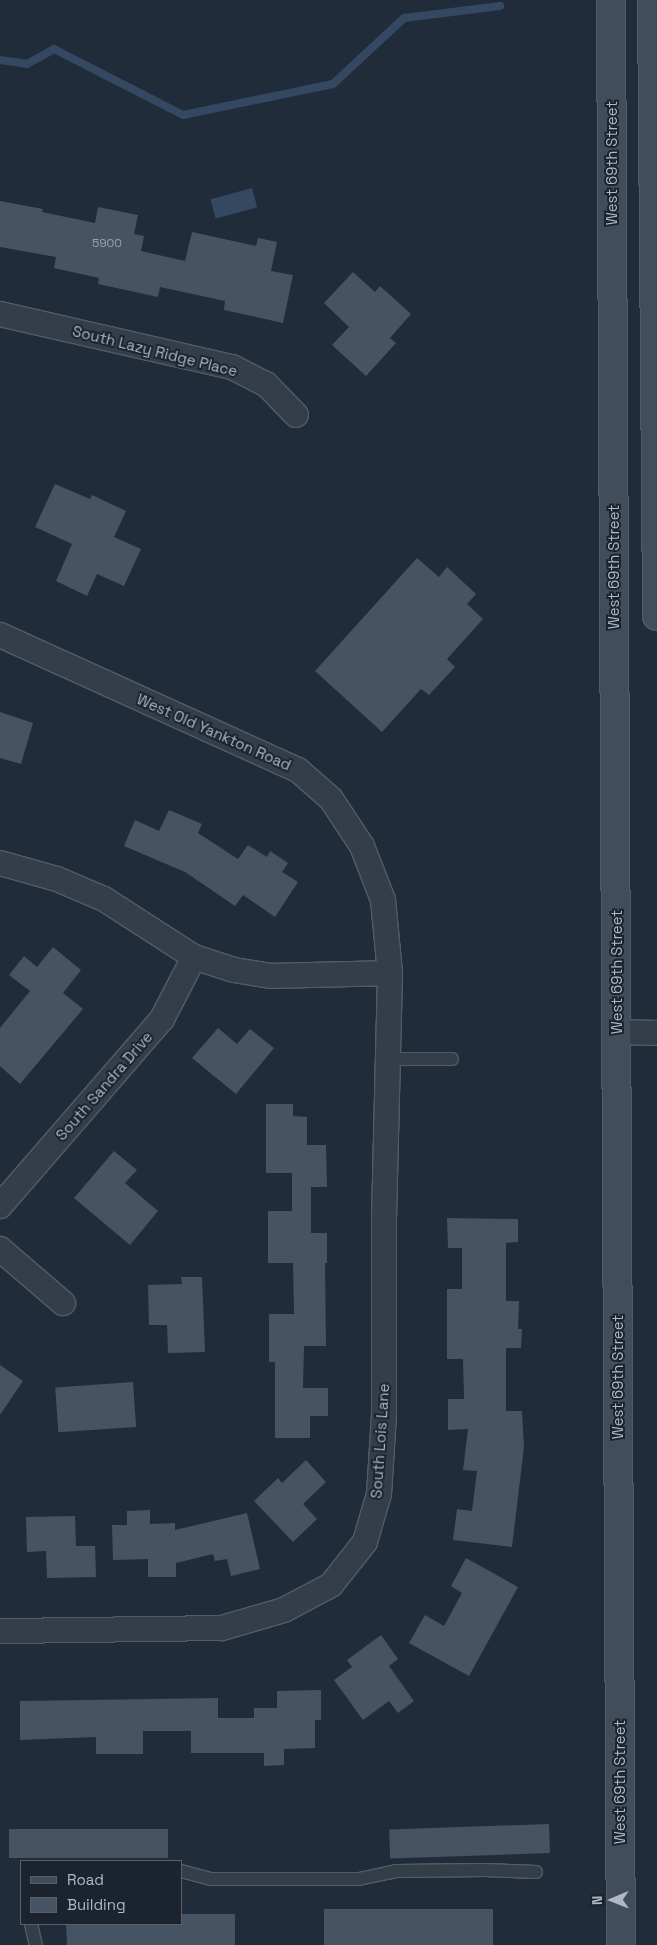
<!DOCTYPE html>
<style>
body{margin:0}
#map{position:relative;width:657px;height:1945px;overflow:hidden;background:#202c39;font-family:"Space Grotesk",sans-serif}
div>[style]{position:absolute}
.water>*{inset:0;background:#344961;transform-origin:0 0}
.stream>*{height:8px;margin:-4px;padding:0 4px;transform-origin:4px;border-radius:4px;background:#344961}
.building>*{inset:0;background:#465363;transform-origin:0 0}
.roads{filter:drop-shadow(1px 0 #525c67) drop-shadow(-1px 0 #525c67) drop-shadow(0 1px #525c67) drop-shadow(0 -1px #525c67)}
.lane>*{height:12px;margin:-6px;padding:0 6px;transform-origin:6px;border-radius:6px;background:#343e49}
.street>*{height:24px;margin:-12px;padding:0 12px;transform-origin:12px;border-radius:12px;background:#343e49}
.secondary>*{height:28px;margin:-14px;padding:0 14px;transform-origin:14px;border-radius:14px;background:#424d5c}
span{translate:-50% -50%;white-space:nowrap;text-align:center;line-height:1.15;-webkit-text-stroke:4px #1a232e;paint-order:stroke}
.number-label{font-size:12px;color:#95a0ad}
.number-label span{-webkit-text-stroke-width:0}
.street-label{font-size:15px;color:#afb9c6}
.legend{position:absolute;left:20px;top:1860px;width:162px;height:65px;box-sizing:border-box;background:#1a232e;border:1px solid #565f6b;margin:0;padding:6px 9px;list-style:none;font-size:15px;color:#afb9c6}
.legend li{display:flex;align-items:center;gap:10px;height:25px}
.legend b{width:25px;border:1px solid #565f6b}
.north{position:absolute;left:587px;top:1875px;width:50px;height:50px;-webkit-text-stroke:4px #1a232e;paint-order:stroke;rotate:269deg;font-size:14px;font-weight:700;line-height:20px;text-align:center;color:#afb9c6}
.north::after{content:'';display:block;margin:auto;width:18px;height:22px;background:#afb9c6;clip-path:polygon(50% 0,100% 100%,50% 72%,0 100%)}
</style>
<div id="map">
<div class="water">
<div style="left:252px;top:188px;width:20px;height:43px;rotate:75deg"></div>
</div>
<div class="stream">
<div style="left:0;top:60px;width:27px;rotate:8deg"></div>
<div style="left:27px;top:64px;width:31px;rotate:-29deg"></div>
<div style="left:54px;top:49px;width:145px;rotate:27.1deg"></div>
<div style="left:183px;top:115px;width:153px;rotate:-11.7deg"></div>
<div style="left:333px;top:84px;width:97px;rotate:-42.9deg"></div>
<div style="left:404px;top:18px;width:97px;rotate:-7.1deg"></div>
</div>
<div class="building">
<div style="clip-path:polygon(0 201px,43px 209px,42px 212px,95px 223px,98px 207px,138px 215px,134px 234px,144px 236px,141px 251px,185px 261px,192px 232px,256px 246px,258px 238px,277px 242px,271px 271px,293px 275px,283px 323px,224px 310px,225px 301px,160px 287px,158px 297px,98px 284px,99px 278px,54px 268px,56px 257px,0 247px)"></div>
<div style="clip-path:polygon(353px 272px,375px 292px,380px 286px,411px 314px,390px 338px,396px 343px,366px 376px,332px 345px,349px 327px,324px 303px)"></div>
<div style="clip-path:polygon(55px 484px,90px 499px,92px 495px,126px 511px,114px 537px,141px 549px,124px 586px,97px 574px,87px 596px,56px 581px,72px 544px,35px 527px)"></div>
<div style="clip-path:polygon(417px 558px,439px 577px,447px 567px,476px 594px,467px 604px,483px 619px,447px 659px,455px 667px,429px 695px,421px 689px,382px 732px,315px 671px)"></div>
<div style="clip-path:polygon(0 712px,33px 723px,21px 764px,0 758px)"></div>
<div style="clip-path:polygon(169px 810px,202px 824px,198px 833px,238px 859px,248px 845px,267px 857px,270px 851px,288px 863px,282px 872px,298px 882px,275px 917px,243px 895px,235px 906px,185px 872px,124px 846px,135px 820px,159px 831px)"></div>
<div style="clip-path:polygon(53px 947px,81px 970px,63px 993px,83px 1009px,20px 1084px,0 1066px,0 1028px,30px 991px,9px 975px,24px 956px,37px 967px)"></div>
<div style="clip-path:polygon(218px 1028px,237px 1044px,250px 1029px,274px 1048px,236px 1094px,192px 1058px)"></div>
<div style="clip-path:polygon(266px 1104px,293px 1104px,293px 1116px,307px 1117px,307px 1145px,326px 1145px,327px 1187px,311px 1187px,311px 1233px,327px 1233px,327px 1263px,325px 1263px,326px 1346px,304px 1346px,303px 1388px,328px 1388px,328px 1416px,310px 1416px,310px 1438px,275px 1438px,275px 1362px,269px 1362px,269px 1314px,294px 1314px,293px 1263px,268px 1263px,268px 1211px,292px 1211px,292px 1173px,266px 1173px)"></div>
<div style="clip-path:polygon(114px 1151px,137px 1170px,125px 1183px,158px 1211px,130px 1245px,74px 1198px)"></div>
<div style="clip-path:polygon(447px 1218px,518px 1219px,518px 1242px,506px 1243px,506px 1301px,519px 1301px,518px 1329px,522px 1329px,521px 1348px,506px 1348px,506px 1411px,522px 1411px,524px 1447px,512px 1547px,453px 1540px,457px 1509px,472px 1511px,477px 1471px,463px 1470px,468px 1429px,448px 1430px,448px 1399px,464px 1399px,463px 1359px,447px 1359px,447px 1289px,462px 1289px,462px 1248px,448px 1248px)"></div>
<div style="clip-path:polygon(181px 1277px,202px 1277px,205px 1352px,168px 1353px,167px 1325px,149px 1325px,148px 1285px,182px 1284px)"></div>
<div style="clip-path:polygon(0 1365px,23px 1381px,0 1415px)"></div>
<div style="left:133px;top:1382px;width:45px;height:78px;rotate:86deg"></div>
<div style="clip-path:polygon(306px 1460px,326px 1482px,303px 1504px,317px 1519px,293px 1542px,254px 1501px,278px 1478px,282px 1483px)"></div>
<div style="clip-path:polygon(150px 1510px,150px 1524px,175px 1523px,175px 1530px,247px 1513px,260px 1569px,231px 1576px,227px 1559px,215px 1561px,213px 1554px,176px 1563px,176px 1577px,148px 1577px,148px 1559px,113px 1560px,112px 1525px,127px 1525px,127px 1511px)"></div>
<div style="clip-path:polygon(75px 1516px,76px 1546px,95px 1546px,96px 1577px,47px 1578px,46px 1551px,27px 1552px,26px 1517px)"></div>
<div style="clip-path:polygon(466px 1558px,518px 1587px,469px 1676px,409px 1643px,425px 1615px,444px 1626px,462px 1593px,451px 1586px)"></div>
<div style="clip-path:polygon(381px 1635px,398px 1659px,389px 1666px,414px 1701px,398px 1713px,389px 1701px,363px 1720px,334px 1680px,352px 1667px,347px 1660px)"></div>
<div style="clip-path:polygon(321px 1690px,321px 1720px,315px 1720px,315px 1748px,284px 1749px,284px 1765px,264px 1766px,264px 1753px,191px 1753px,191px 1731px,143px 1731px,143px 1754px,96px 1754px,96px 1737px,20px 1740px,20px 1701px,218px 1698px,218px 1718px,254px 1718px,254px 1708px,277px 1708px,277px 1691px)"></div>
<div style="left:549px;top:1824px;width:29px;height:160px;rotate:88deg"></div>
<div style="left:168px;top:1829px;width:29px;height:159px;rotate:90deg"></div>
<div style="left:493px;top:1909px;width:36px;height:169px;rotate:90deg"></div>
<div style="clip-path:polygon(181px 1914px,235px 1914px,235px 1945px,67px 1945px,66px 1924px,181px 1924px)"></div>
</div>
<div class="roads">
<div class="lane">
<div style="left:387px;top:1059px;width:65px"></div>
<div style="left:181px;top:1871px;width:31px;rotate:15deg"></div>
<div style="left:211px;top:1879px;width:148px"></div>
<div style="left:359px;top:1879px;width:39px;rotate:-12deg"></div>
<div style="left:397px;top:1871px;width:88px;rotate:-0.7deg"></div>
<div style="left:485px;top:1870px;width:51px;rotate:2.2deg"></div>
<div style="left:31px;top:1924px;width:22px;rotate:77deg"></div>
</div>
<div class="street">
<div style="left:0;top:314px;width:238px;rotate:12.9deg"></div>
<div style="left:232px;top:367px;width:38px;rotate:27deg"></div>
<div style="left:266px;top:384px;width:43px;rotate:45.9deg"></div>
<div style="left:0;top:635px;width:327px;rotate:24.4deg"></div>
<div style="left:298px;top:770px;width:44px;rotate:41.3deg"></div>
<div style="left:331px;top:799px;width:56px;rotate:56.6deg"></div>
<div style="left:362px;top:846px;width:58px;rotate:68.7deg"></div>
<div style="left:383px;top:900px;width:73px;rotate:84.5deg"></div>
<div style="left:390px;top:973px;width:246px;rotate:91.4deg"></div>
<div style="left:384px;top:1219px;width:196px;rotate:90deg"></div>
<div style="left:384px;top:1415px;width:79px;rotate:93.6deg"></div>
<div style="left:379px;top:1494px;width:50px;rotate:106.3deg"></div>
<div style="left:365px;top:1542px;width:55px;rotate:128.3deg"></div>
<div style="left:331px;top:1585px;width:53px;rotate:152deg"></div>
<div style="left:284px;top:1610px;width:65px;rotate:163.8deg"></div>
<div style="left:222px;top:1628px;width:222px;rotate:179.2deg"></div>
<div style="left:0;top:863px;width:59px;rotate:15.7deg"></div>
<div style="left:57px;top:879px;width:51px;rotate:23.1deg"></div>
<div style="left:104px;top:899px;width:107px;rotate:32.8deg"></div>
<div style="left:194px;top:957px;width:42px;rotate:18deg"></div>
<div style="left:234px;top:970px;width:37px;rotate:9deg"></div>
<div style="left:271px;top:976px;width:119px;rotate:-1.4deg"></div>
<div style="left:617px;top:1032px;width:40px;rotate:1.4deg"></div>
<div style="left:0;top:1206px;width:247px;rotate:-49.1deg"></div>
<div style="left:162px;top:1019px;width:70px;rotate:-62.7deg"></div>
<div style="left:0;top:1249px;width:83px;rotate:40.6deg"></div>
</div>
<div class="secondary">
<div style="left:611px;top:0;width:1945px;rotate:89.71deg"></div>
<div style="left:652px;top:0;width:616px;rotate:89.53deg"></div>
</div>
</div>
<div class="number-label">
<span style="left:107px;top:244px">5900</span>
</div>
<div class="street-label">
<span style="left:612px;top:163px;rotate:-90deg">West 69th Street</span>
<span style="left:155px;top:351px;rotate:14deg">South Lazy Ridge Place</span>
<span style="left:614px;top:567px;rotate:-90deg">West 69th Street</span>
<span style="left:214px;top:732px;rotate:24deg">West Old Yankton Road</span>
<span style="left:617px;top:972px;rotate:-90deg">West 69th Street</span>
<span style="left:104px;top:1086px;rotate:-49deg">South Sandra Drive</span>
<span style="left:618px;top:1377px;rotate:-90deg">West 69th Street</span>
<span style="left:380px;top:1441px;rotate:-86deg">South Lois Lane</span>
<span style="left:620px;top:1782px;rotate:-90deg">West 69th Street</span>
</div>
<ul class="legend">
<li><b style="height:6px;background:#424d5c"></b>Road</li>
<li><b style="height:14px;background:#465363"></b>Building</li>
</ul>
<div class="north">N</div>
</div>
